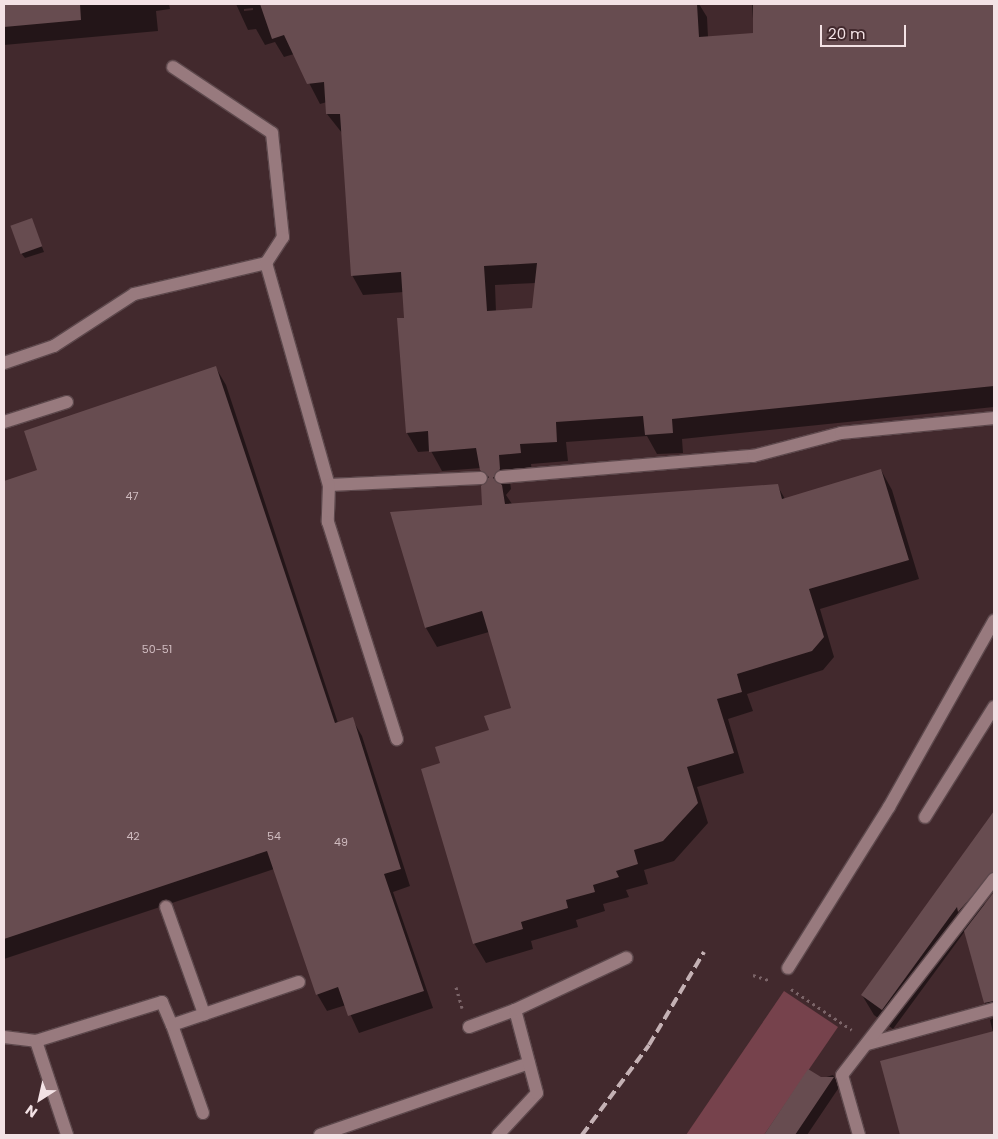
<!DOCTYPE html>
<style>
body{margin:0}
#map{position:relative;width:998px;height:1139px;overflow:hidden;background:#42292d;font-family:Poppins,sans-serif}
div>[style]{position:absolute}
.green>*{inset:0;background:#76424c}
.shadow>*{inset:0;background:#0007}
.building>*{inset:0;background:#674c50;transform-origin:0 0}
.path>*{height:3px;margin-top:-1.5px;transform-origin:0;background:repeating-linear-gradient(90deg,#7b6468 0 2.5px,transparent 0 6.5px)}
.roads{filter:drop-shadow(1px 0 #5d484c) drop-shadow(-1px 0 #5d484c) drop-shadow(0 1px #5d484c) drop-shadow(0 -1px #5d484c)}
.lane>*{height:12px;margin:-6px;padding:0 6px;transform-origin:6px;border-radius:6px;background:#987a7e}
.rail>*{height:4px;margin-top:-2px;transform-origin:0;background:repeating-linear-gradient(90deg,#c4b1b4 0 10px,transparent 0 15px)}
span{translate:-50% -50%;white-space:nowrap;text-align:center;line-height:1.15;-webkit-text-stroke:4.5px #42292d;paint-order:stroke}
.number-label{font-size:11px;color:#d0bcc0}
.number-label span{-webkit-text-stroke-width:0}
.frame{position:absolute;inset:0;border:5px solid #f3e2e5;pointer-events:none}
.north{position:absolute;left:15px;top:1074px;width:50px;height:50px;-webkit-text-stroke:4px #42292d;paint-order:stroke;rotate:215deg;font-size:14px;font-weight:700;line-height:20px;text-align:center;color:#f3e2e5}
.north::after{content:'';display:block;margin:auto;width:18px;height:22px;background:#f3e2e5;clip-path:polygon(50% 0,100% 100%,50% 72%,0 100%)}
.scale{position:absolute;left:820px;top:25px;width:86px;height:22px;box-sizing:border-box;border:2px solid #f3e2e5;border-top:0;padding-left:6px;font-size:15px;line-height:18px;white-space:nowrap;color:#f3e2e5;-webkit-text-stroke:4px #42292d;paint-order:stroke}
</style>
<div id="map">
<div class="green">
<div style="clip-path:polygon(784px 991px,838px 1027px,764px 1135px,686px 1135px)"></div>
</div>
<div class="shadow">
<div style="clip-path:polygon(4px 4px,169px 4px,170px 9px,156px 11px,158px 31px,4px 45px)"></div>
<div style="clip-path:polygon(evenodd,236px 4px,699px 4px,707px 17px,708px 37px,754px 34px,752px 4px,994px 4px,994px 407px,682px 439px,683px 453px,657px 454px,647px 436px,566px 442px,568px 461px,531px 464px,532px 472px,509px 474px,511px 489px,506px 495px,512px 504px,777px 485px,785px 499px,881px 470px,892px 490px,919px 579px,820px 609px,834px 657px,823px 670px,747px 694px,753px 711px,728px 719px,744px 773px,697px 787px,708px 823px,674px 861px,644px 870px,648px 884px,626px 890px,629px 897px,603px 904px,605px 911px,576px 920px,578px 927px,531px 941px,533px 949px,486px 963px,474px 943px,441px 764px,491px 731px,512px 708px,489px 632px,437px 647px,426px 628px,391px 513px,483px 507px,488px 480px,481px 468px,442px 471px,431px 451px,418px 452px,407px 433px,404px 292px,363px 295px,352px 275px,342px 133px,327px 114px,327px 102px,320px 104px,294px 54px,284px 57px,275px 42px,265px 45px,256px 29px,248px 30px,236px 4px,253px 8px,253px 10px,244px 11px,244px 9px,253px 8px,236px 4px,536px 283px,533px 310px,496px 312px,495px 285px,536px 283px)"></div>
<div style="clip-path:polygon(31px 219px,44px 252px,25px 258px,21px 253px)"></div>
<div style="clip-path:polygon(216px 368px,226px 385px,338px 723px,352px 719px,362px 736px,410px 886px,393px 892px,433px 1008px,359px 1033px,346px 1005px,327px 1011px,317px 994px,274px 869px,4px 959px,4px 482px,39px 471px)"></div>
<div style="clip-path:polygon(994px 813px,994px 890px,984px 904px,994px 902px,994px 1135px,902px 1135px,882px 1062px,993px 1032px,990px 1020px,994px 1018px,985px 1003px,965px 931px,893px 1029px,874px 1015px,862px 995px)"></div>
<div style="clip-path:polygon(809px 1071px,820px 1079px,833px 1075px,840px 1086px,807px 1135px,766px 1135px)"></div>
</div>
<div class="building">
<div style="clip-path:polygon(4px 4px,80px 4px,81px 20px,4px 27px)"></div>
<div style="clip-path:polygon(evenodd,260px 4px,697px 4px,699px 37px,753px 33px,753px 4px,994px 4px,994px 386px,672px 419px,673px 433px,645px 435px,643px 416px,556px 422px,557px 442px,520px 444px,521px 453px,499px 455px,500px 469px,493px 478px,502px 485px,505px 504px,778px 484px,782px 499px,881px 469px,909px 560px,809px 589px,824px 637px,812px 651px,737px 674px,742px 692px,717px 699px,734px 753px,687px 767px,698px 803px,663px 841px,634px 850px,638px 864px,616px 871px,619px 877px,593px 885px,595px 892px,566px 900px,568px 908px,521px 922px,523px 929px,473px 944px,421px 769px,440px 763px,435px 747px,489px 730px,484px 716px,511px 708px,482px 611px,425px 628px,390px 512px,482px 505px,481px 486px,489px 477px,480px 470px,476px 448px,429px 452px,428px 431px,406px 433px,397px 318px,404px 318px,401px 272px,351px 276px,340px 114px,326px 114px,324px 82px,307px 84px,284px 35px,272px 39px,260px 4px,537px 263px,532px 308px,487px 311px,484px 266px,537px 263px)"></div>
<div style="left:32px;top:218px;width:30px;height:23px;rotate:70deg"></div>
<div style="clip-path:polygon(216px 366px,335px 723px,353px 717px,401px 869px,384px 874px,424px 991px,348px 1016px,338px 987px,316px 995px,267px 851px,4px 939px,4px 481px,37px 470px,24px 431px)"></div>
<div style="clip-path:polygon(994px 811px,994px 871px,958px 912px,957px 907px,882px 1010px,861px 995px)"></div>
<div style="clip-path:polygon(994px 892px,994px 1001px,984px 1003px,964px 931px)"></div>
<div style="clip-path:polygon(994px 1031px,994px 1135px,900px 1135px,880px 1061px)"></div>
<div style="clip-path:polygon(808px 1069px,821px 1077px,834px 1077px,795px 1135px,764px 1135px)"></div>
</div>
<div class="path">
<div style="left:753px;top:975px;width:19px;rotate:18deg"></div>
<div style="left:456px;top:987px;width:22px;rotate:74deg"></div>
<div style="left:791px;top:989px;width:73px;rotate:33.9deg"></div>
</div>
<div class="roads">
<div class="lane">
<div style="left:173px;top:67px;width:119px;rotate:33.7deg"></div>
<div style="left:272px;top:133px;width:105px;rotate:84deg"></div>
<div style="left:283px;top:237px;width:31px;rotate:123deg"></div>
<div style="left:4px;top:363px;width:53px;rotate:-18.8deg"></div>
<div style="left:54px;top:346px;width:95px;rotate:-33deg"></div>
<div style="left:134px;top:294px;width:136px;rotate:-13.2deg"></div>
<div style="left:266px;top:263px;width:231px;rotate:74.2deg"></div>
<div style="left:329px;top:485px;width:152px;rotate:-2.6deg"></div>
<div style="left:4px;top:422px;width:66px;rotate:-17.6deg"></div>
<div style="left:501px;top:477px;width:253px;rotate:-4.8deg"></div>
<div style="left:753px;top:456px;width:91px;rotate:-14.6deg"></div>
<div style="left:841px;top:433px;width:154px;rotate:-5.6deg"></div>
<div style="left:329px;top:485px;width:37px;rotate:92deg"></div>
<div style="left:328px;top:522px;width:228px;rotate:72.4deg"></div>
<div style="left:925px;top:817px;width:130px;rotate:-57.9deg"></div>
<div style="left:166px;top:907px;width:114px;rotate:70.4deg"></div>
<div style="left:788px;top:968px;width:190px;rotate:-57.9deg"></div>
<div style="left:889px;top:807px;width:214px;rotate:-60.6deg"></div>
<div style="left:469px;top:1027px;width:49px;rotate:-20.3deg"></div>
<div style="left:4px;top:1037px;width:32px;rotate:7deg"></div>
<div style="left:36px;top:1041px;width:132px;rotate:-17.2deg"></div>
<div style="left:162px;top:1002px;width:25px;rotate:67deg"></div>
<div style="left:36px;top:1041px;width:99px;rotate:71.7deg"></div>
<div style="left:867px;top:1044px;width:132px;rotate:-15.4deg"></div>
<div style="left:203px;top:1113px;width:93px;rotate:-109.4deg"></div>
<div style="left:172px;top:1025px;width:134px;rotate:-18.7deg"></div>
<div style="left:320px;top:1135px;width:221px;rotate:-19deg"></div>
<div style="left:498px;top:1135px;width:57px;rotate:-47.1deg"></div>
<div style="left:537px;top:1093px;width:86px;rotate:-104.8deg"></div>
<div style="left:515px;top:1010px;width:123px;rotate:-25.1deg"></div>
<div style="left:859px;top:1135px;width:62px;rotate:-105.8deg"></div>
<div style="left:842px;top:1075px;width:248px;rotate:-52.2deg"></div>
</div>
</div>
<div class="rail">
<div style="left:582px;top:1135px;width:112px;rotate:-53.3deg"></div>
<div style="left:649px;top:1045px;width:108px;rotate:-59.4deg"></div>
</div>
<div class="number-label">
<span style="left:132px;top:496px">47</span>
<span style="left:157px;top:649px">50-51</span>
<span style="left:133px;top:836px">42</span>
<span style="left:274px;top:836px">54</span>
<span style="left:341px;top:842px">49</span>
</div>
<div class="frame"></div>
<div class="north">N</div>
<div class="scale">20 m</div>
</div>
